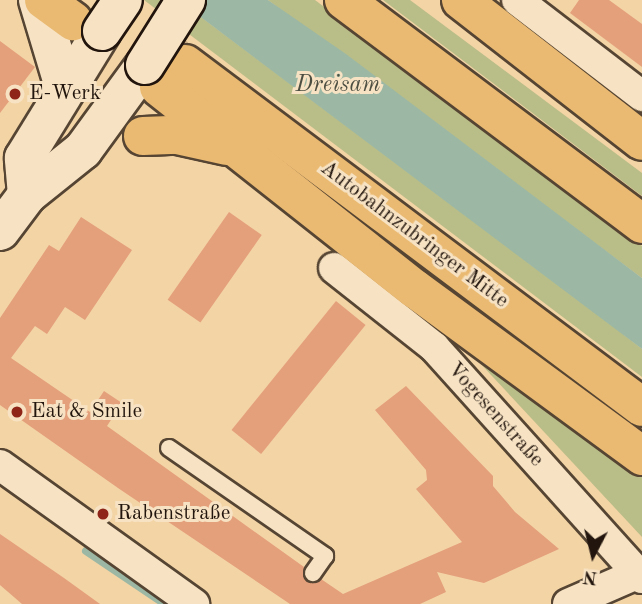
<!DOCTYPE html>
<meta charset="utf-8">
<style>
body{margin:0}
#map{position:relative;width:642px;height:604px;overflow:hidden;background:#f3d4a5;font-family:"Old Standard TT",serif}
div>[style]{position:absolute}
.green>*{inset:0;background:#b9bd88}
.water>*{inset:0;background:#9cb8a4}
.stream>*{height:8px;margin:-4px;padding:0 4px;transform-origin:4px;border-radius:4px;background:#9cb8a4}
.building>*{inset:0;background:#e49f7b;transform-origin:0 0}
.trunk-tunnel>*{height:38px;margin-top:-19px;transform-origin:0;background:repeating-linear-gradient(90deg,#c9ae87 0 38px,transparent 0 57px)}
.roads{filter:drop-shadow(2px 0 #564533) drop-shadow(-2px 0 #564533) drop-shadow(0 2px #564533) drop-shadow(0 -2px #564533)}
.service>*{height:16px;margin:-8px;padding:0 8px;transform-origin:8px;border-radius:8px;background:#f7e3c4}
.minor>*{height:30px;margin:-15px;padding:0 15px;transform-origin:15px;border-radius:15px;background:#f7e3c4}
.secondary>*{height:38px;margin:-19px;padding:0 19px;transform-origin:19px;border-radius:19px;background:#f7e3c4}
.trunk>*{height:38px;margin:-19px;padding:0 19px;transform-origin:19px;border-radius:19px;background:#eaba72}
.bridges{filter:drop-shadow(2px 0 #22150d) drop-shadow(-2px 0 #22150d) drop-shadow(0 2px #22150d) drop-shadow(0 -2px #22150d)}
.secondary-bridge>*{height:38px;margin:-19px;padding:0 19px;transform-origin:19px;border-radius:19px;background:#f7e3c4}
.dots>*{width:19px;height:19px;translate:-50% -50%;box-sizing:border-box;border:4px solid #f7e3c4;border-radius:50%}
span{translate:-50% -50%;white-space:nowrap;text-align:center;line-height:1.15;-webkit-text-stroke:6px #f7e3c4;paint-order:stroke}
.poi-label{font-size:21px;color:#22150d}
.left{translate:0 -50%;text-align:left}
.street-label{font-size:21px;color:#22150d}
.water-label{font-size:23px;color:#4d4e42;font-style:italic}
.north{position:absolute;left:558px;top:520px;width:70px;height:70px;-webkit-text-stroke:5px #f7e3c4;paint-order:stroke;rotate:187deg;font-size:19px;font-weight:700;line-height:28px;text-align:center;color:#22150d}
.north::after{content:'';display:block;margin:auto;width:24px;height:32px;background:#22150d;clip-path:polygon(50% 0,100% 100%,50% 72%,0 100%)}
</style>
<div id="map">
<div class="green">
<div style="clip-path:polygon(144px 0,178px 0,587px 306px,642px 349px,642px 377px)"></div>
<div style="clip-path:polygon(268px 0,315px 0,642px 246px,642px 278px)"></div>
<div style="clip-path:polygon(383px 0,410px 0,642px 173px,642px 196px)"></div>
<div style="clip-path:polygon(464px 346px,642px 468px,642px 537px)"></div>
</div>
<div class="water">
<div style="clip-path:polygon(178px 0,268px 0,346px 54px,642px 278px,642px 349px)"></div>
</div>
<div class="stream">
<div style="left:86px;top:551px;width:95px;rotate:33.9deg"></div>
</div>
<div class="building">
<div style="clip-path:polygon(579px 0,609px 0,642px 24px,642px 67px,570px 13px)"></div>
<div style="clip-path:polygon(0 41px,35px 67px,0 113px)"></div>
<div style="left:229px;top:212px;width:40px;height:107px;rotate:35deg"></div>
<div style="clip-path:polygon(81px 217px,132px 250px,85px 320px,65px 307px,47px 334px,35px 326px,11px 358px,90px 412px,104px 391px,122px 403px,107px 426px,304px 567px,308px 582px,321px 579px,343px 594px,462px 542px,416px 489px,427px 480px,426px 470px,375px 410px,406px 386px,493px 476px,493px 486px,515px 512px,559px 549px,484px 583px,437px 572px,446px 592px,420px 604px,290px 604px,118px 488px,0 405px,0 318px,49px 245px,59px 251px)"></div>
<div style="left:336px;top:301px;width:38px;height:166px;rotate:39deg"></div>
<div style="clip-path:polygon(0 534px,64px 578px,100px 604px,22px 604px,0 585px)"></div>
</div>
<div class="trunk-tunnel">
<div style="left:101px;top:0;width:106px;rotate:37.3deg"></div>
</div>
<div class="roads">
<div class="service">
<div style="left:169px;top:448px;width:190px;rotate:34.7deg"></div>
<div style="left:325px;top:556px;width:21px;rotate:125deg"></div>
</div>
<div class="minor">
<div style="left:517px;top:0;width:158px;rotate:37.5deg"></div>
<div style="left:334px;top:268px;width:127px;rotate:38.3deg"></div>
<div style="left:434px;top:347px;width:311px;rotate:48deg"></div>
<div style="left:0;top:465px;width:239px;rotate:35.6deg"></div>
<div style="left:568px;top:604px;width:75px;rotate:-23.5deg"></div>
</div>
<div class="secondary">
<div style="left:38px;top:0;width:94px;rotate:73.3deg"></div>
<div style="left:27px;top:195px;width:37px;rotate:-95deg"></div>
<div style="left:24px;top:158px;width:149px;rotate:-58.4deg"></div>
<div style="left:0;top:231px;width:45px;rotate:-53.1deg"></div>
<div style="left:27px;top:195px;width:72px;rotate:-38.8deg"></div>
<div style="left:83px;top:150px;width:105px;rotate:-53.9deg"></div>
</div>
<div class="trunk">
<div style="left:44px;top:0;width:36px;rotate:36deg"></div>
<div style="left:344px;top:0;width:373px;rotate:36.9deg"></div>
<div style="left:461px;top:0;width:229px;rotate:37.9deg"></div>
<div style="left:185px;top:64px;width:571px;rotate:36.89deg"></div>
<div style="left:159px;top:87px;width:326px;rotate:38.3deg"></div>
<div style="left:415px;top:289px;width:282px;rotate:36.3deg"></div>
<div style="left:143px;top:136px;width:34px;rotate:-2deg"></div>
<div style="left:177px;top:135px;width:51px;rotate:12.4deg"></div>
</div>
</div>
<div class="bridges">
<div class="secondary-bridge">
<div style="left:102px;top:31px;width:37px;rotate:-56deg"></div>
<div style="left:145px;top:65px;width:77px;rotate:-57.8deg"></div>
</div>
</div>
<div class="dots">
<div style="left:15px;top:94px;background:#8f2418"></div>
<div style="left:17px;top:412px;background:#8f2418"></div>
<div style="left:103px;top:514px;background:#8f2418"></div>
</div>
<div class="poi-label">
<span class="left" style="left:29px;top:94px">E-Werk</span>
<span class="left" style="left:31px;top:412px">Eat &amp; Smile</span>
<span class="left" style="left:117px;top:514px">Rabenstraße</span>
</div>
<div class="street-label">
<span style="left:414px;top:235px;rotate:37deg">Autobahnzubringer Mitte</span>
<span style="left:495px;top:415px;rotate:48deg">Vogesenstraße</span>
</div>
<div class="water-label">
<span style="left:338px;top:85px">Dreisam</span>
</div>
<div class="north">N</div>
</div>
